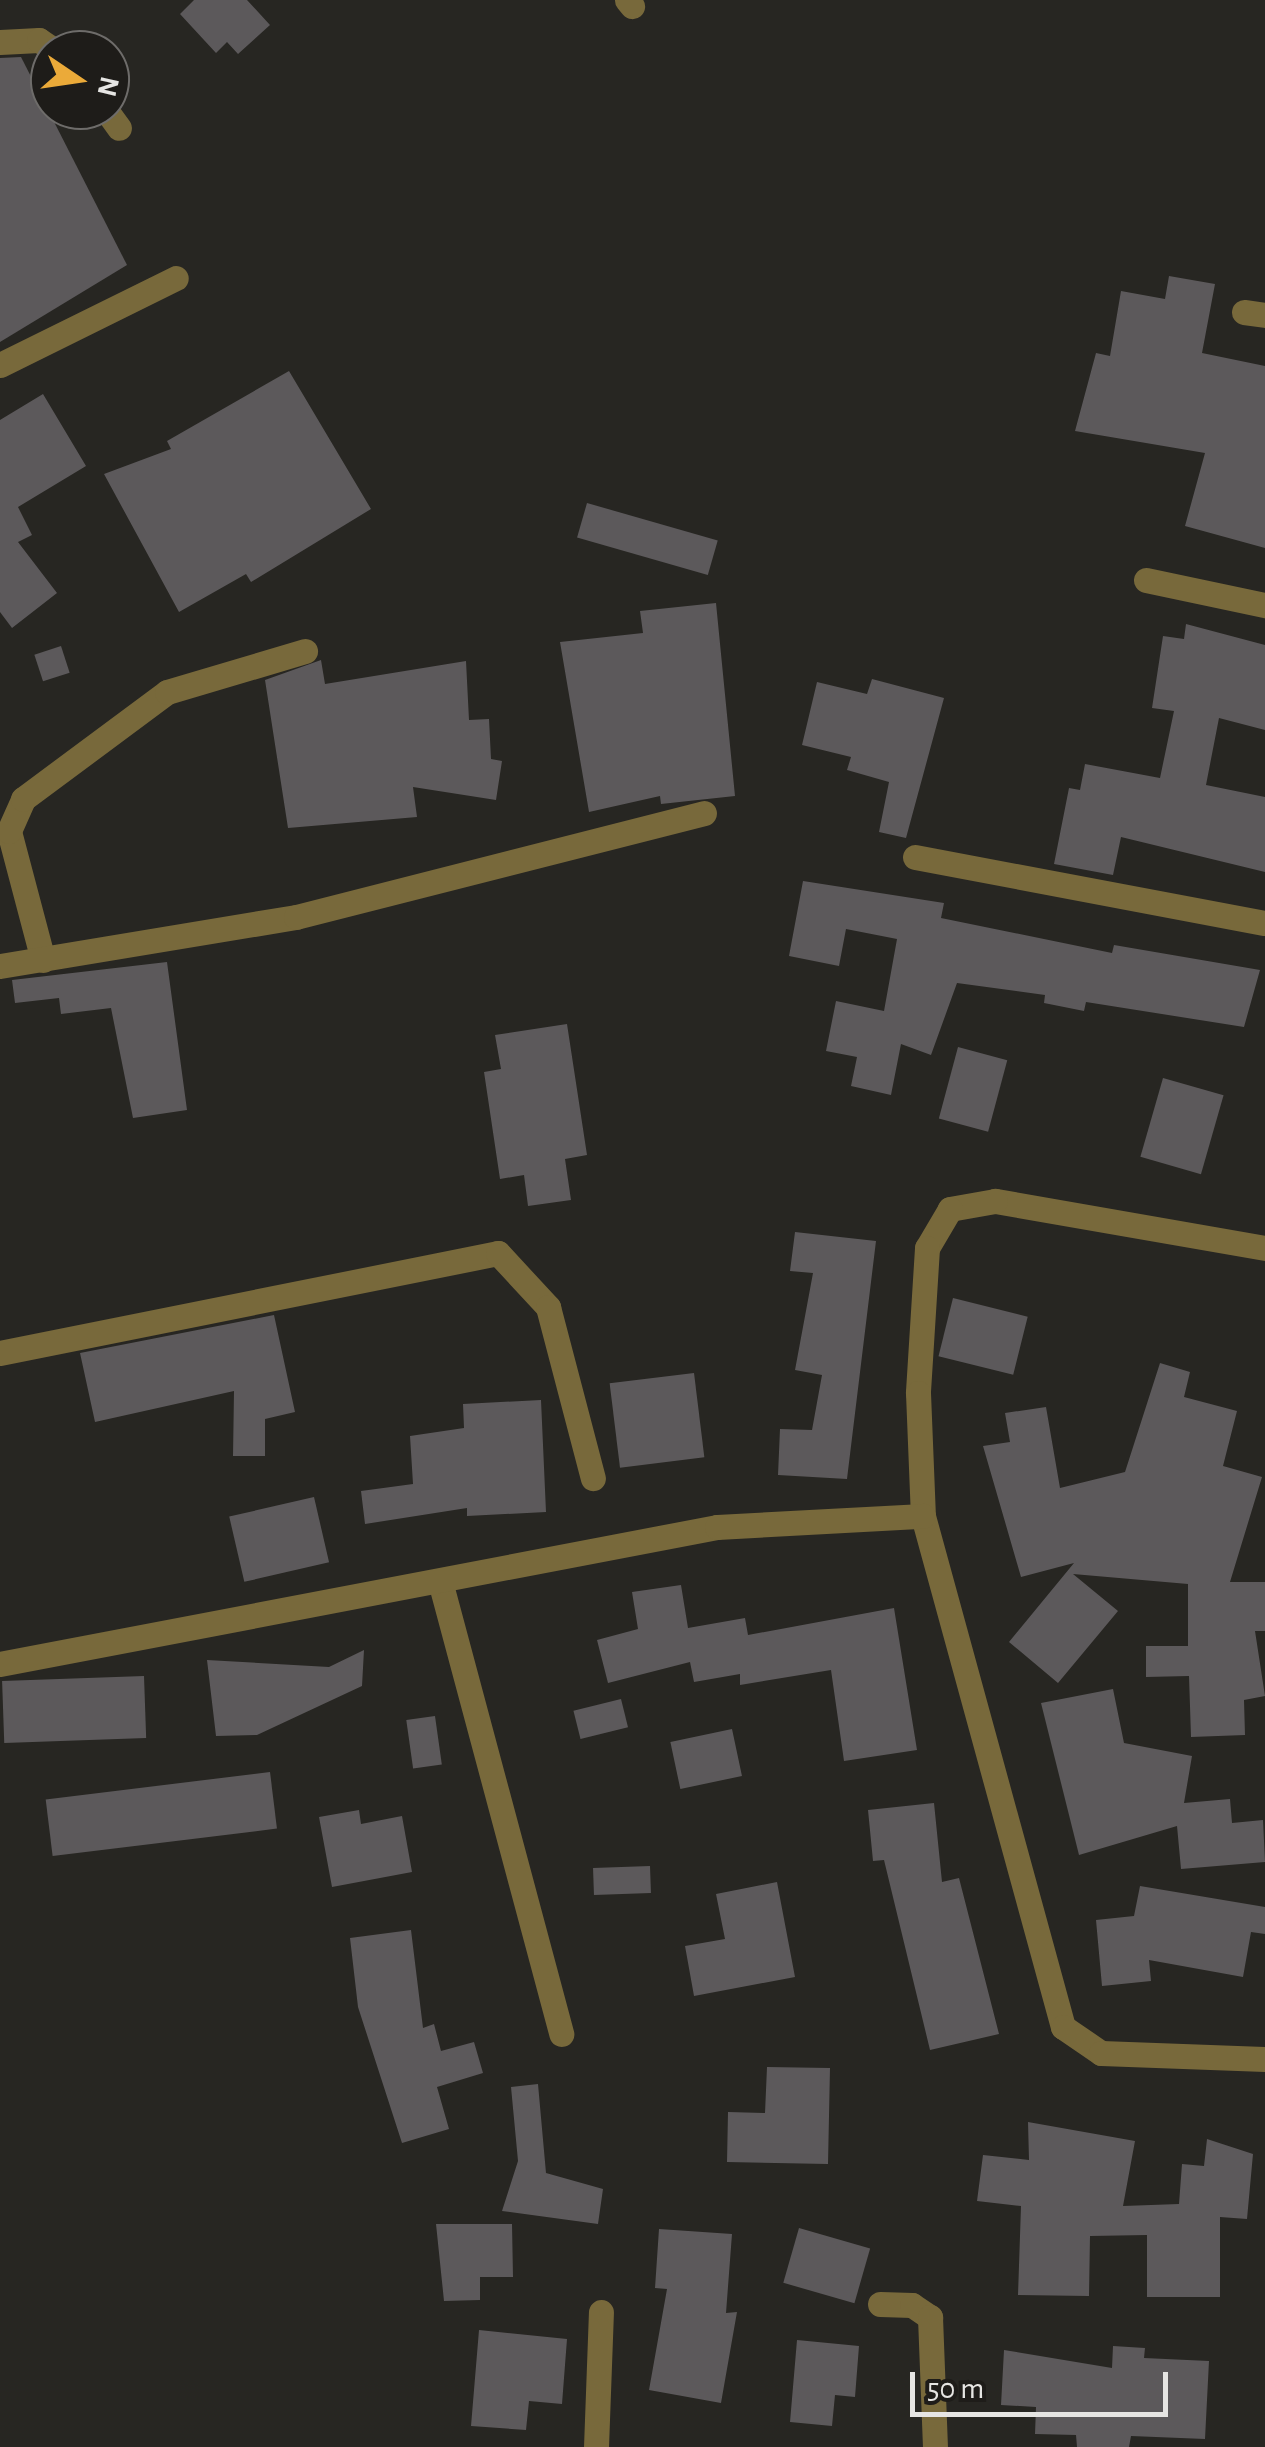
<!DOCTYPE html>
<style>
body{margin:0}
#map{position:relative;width:1265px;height:2447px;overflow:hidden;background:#272622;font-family:"Alegreya Sans",sans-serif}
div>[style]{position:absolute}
.building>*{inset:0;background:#5c595b;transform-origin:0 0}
.street>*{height:25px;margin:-12.5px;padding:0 12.5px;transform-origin:12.5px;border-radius:12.5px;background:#78693b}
span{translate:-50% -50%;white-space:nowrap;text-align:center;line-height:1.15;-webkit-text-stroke:8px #1e1c19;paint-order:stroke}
.north{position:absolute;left:30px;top:30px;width:100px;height:100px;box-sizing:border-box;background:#1e1c19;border:2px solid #6e6c6a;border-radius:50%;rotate:103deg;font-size:28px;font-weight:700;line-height:40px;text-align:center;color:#e6e5e3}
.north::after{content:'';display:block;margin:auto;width:35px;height:45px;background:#ebaa39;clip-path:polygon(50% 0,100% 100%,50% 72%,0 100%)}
.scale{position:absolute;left:910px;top:2372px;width:258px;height:45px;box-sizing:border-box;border:5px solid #e6e5e3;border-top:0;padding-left:12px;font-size:30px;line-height:35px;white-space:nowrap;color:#e6e5e3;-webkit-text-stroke:8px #1e1c19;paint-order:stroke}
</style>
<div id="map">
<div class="building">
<div style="clip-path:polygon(194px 0,247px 0,270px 25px,238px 54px,227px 42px,216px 53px,180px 14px)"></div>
<div style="clip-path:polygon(21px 57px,127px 265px,0 342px,0 58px)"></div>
<div style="clip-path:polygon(1169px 276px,1215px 284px,1202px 353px,1265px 366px,1265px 548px,1185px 526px,1205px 453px,1075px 431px,1096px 353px,1110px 356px,1121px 291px,1165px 299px)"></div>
<div style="clip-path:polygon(289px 371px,371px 509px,251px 582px,246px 574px,179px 612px,104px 474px,171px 449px,167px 441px)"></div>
<div style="clip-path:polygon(43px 394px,86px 466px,18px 507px,32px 535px,18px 542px,57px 593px,12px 628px,0 612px,0 420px)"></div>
<div style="left:587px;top:503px;width:136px;height:36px;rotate:16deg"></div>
<div style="clip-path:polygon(716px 603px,735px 796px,661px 804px,660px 796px,589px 812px,560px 642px,643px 633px,640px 611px)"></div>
<div style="clip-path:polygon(1186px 624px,1265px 645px,1265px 730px,1219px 718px,1206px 785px,1265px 797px,1265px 872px,1121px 837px,1113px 875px,1054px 864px,1069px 788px,1080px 790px,1085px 764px,1160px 778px,1174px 711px,1152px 708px,1163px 636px,1184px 639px)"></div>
<div style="left:61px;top:646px;width:28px;height:28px;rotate:72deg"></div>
<div style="clip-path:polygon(321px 660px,325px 684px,466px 661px,469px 720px,489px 719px,491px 759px,502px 761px,496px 800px,413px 787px,417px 817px,288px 828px,265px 680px)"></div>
<div style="clip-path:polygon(872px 679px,944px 698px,906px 838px,879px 832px,889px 782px,847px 770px,851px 757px,802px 745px,817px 682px,867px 694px)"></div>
<div style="clip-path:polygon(803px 881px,944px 903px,941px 918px,1112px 953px,1114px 945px,1260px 970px,1244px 1027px,1086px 1002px,1084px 1011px,1044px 1003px,1045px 995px,957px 983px,931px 1055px,901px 1044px,891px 1095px,851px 1086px,857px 1057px,826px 1051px,836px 1001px,884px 1011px,897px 939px,846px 929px,839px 966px,789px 956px)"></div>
<div style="clip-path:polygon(167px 962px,187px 1110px,133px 1118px,111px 1008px,61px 1014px,59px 998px,15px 1003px,12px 980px)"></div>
<div style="clip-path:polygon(567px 1024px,587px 1155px,565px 1159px,571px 1200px,528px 1206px,524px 1175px,500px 1179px,484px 1072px,501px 1069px,495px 1035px)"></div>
<div style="left:958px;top:1047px;width:51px;height:74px;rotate:15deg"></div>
<div style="left:1163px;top:1078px;width:63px;height:82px;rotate:16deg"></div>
<div style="clip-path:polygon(795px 1232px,876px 1241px,847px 1479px,778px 1475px,780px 1429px,812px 1430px,822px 1375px,795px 1370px,813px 1273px,790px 1271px)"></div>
<div style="left:953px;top:1298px;width:77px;height:60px;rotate:14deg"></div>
<div style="clip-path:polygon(274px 1315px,295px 1412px,265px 1419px,265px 1456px,233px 1456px,234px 1391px,95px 1422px,80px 1353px)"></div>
<div style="clip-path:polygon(1160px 1363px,1190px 1372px,1184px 1397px,1237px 1411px,1223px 1466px,1262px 1477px,1230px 1582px,1265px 1582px,1265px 1631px,1255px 1631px,1265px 1696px,1244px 1700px,1245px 1735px,1191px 1737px,1189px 1676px,1146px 1677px,1146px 1646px,1188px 1646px,1188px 1584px,1073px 1574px,1118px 1611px,1058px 1683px,1009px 1642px,1074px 1563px,1021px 1577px,983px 1446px,1010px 1442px,1005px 1413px,1046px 1407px,1060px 1488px,1125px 1472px)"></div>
<div style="left:694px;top:1373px;width:85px;height:85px;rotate:83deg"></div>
<div style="clip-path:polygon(541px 1400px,546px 1512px,467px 1516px,467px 1508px,365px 1524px,361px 1491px,413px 1484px,410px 1436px,464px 1428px,463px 1404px)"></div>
<div style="left:314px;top:1497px;width:67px;height:87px;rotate:77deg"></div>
<div style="clip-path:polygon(681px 1585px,688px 1628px,745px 1618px,748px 1635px,894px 1608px,917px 1750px,844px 1761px,831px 1670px,740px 1685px,740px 1674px,694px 1682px,690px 1662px,608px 1683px,597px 1640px,638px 1629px,632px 1592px)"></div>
<div style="clip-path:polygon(364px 1650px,362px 1686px,257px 1735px,216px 1736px,207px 1660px,329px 1667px)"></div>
<div style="left:144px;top:1676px;width:62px;height:142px;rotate:88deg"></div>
<div style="clip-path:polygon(1113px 1689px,1124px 1743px,1192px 1756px,1184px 1803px,1230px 1799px,1232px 1823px,1263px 1820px,1265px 1862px,1181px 1869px,1177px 1826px,1079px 1855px,1041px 1703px)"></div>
<div style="left:621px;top:1699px;width:29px;height:49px;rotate:76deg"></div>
<div style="left:435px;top:1716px;width:49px;height:29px;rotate:82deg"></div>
<div style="left:732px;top:1729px;width:48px;height:63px;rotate:78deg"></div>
<div style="left:270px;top:1772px;width:57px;height:226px;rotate:83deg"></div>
<div style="clip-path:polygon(934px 1803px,942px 1882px,959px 1878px,999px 2034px,930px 2050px,884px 1860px,873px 1861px,868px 1810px)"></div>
<div style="clip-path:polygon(359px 1810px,361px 1824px,402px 1816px,412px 1872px,332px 1887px,319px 1817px)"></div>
<div style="left:650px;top:1866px;width:27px;height:57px;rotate:88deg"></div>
<div style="clip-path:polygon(777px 1882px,795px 1977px,694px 1996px,685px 1946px,725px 1939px,716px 1894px)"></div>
<div style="clip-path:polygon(1140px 1886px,1265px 1907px,1265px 1934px,1251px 1932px,1243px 1977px,1149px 1960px,1151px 1981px,1102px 1986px,1096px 1920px,1134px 1916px)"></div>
<div style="clip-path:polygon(411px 1930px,423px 2028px,434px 2024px,441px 2051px,474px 2042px,483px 2073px,437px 2087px,449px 2129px,402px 2143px,358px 2007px,350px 1938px)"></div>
<div style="clip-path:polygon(767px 2067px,830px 2068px,828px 2164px,727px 2162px,728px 2112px,765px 2113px)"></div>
<div style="clip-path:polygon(538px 2084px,546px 2173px,603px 2189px,598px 2224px,502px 2211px,518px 2161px,511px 2087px)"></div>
<div style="clip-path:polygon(1028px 2122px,1135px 2141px,1123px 2206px,1179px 2204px,1182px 2164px,1204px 2166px,1207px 2139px,1253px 2154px,1247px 2219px,1220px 2217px,1220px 2297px,1147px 2297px,1147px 2235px,1090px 2236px,1089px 2296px,1018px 2295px,1021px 2206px,977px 2201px,983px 2155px,1029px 2160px)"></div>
<div style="clip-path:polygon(436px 2224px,512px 2224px,513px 2277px,480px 2277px,480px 2300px,444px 2301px)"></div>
<div style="left:799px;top:2228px;width:74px;height:57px;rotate:16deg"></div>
<div style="clip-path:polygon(659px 2229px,732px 2234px,726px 2313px,737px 2312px,721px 2403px,649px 2390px,667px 2289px,655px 2288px)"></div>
<div style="clip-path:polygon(479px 2330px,567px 2339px,562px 2404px,529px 2401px,526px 2430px,471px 2426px)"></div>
<div style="clip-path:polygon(797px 2340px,859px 2346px,855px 2397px,835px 2395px,832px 2426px,790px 2422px)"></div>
<div style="clip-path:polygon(1113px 2346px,1145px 2348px,1144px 2358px,1209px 2361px,1205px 2439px,1131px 2436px,1129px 2447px,1077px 2447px,1076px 2435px,1035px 2434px,1036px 2407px,1001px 2405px,1004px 2350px,1112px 2368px)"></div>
</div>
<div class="street">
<div style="left:627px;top:0;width:8px;rotate:50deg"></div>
<div style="left:0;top:42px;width:39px;rotate:-3deg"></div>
<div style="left:39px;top:40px;width:18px;rotate:34deg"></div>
<div style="left:106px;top:110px;width:22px;rotate:54deg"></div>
<div style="left:1244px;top:312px;width:21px;rotate:8deg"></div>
<div style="left:0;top:365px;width:196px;rotate:-26.3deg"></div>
<div style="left:1146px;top:580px;width:122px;rotate:11.9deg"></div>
<div style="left:915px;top:857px;width:356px;rotate:10.7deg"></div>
<div style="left:43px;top:960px;width:133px;rotate:-104.8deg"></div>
<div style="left:9px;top:831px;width:35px;rotate:-66deg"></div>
<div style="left:23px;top:799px;width:179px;rotate:-36.6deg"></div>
<div style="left:167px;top:692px;width:144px;rotate:-16.5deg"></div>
<div style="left:0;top:966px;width:300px;rotate:-9.4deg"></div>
<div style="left:296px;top:917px;width:421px;rotate:-14.3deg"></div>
<div style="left:1265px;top:1248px;width:274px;rotate:-170.1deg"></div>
<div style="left:995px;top:1201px;width:46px;rotate:169.9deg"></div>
<div style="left:950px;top:1209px;width:45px;rotate:120.5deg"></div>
<div style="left:927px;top:1248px;width:145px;rotate:93.6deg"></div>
<div style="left:918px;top:1393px;width:123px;rotate:87.7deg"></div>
<div style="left:923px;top:1516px;width:530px;rotate:74.68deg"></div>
<div style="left:1063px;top:2027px;width:46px;rotate:34.4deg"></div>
<div style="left:1101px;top:2053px;width:164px;rotate:2.1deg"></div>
<div style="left:0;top:1353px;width:508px;rotate:-11.35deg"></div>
<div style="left:498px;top:1253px;width:74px;rotate:47.2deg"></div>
<div style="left:548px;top:1307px;width:177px;rotate:75.3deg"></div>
<div style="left:440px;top:1581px;width:469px;rotate:75deg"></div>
<div style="left:0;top:1664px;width:730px;rotate:-10.82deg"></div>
<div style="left:717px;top:1527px;width:206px;rotate:-3.1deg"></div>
<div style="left:880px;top:2304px;width:32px;rotate:2deg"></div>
<div style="left:912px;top:2305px;width:22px;rotate:34deg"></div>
<div style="left:930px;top:2317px;width:130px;rotate:87.8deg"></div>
<div style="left:596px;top:2447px;width:135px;rotate:-87.9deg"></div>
</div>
<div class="north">N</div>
<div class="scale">50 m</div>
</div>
